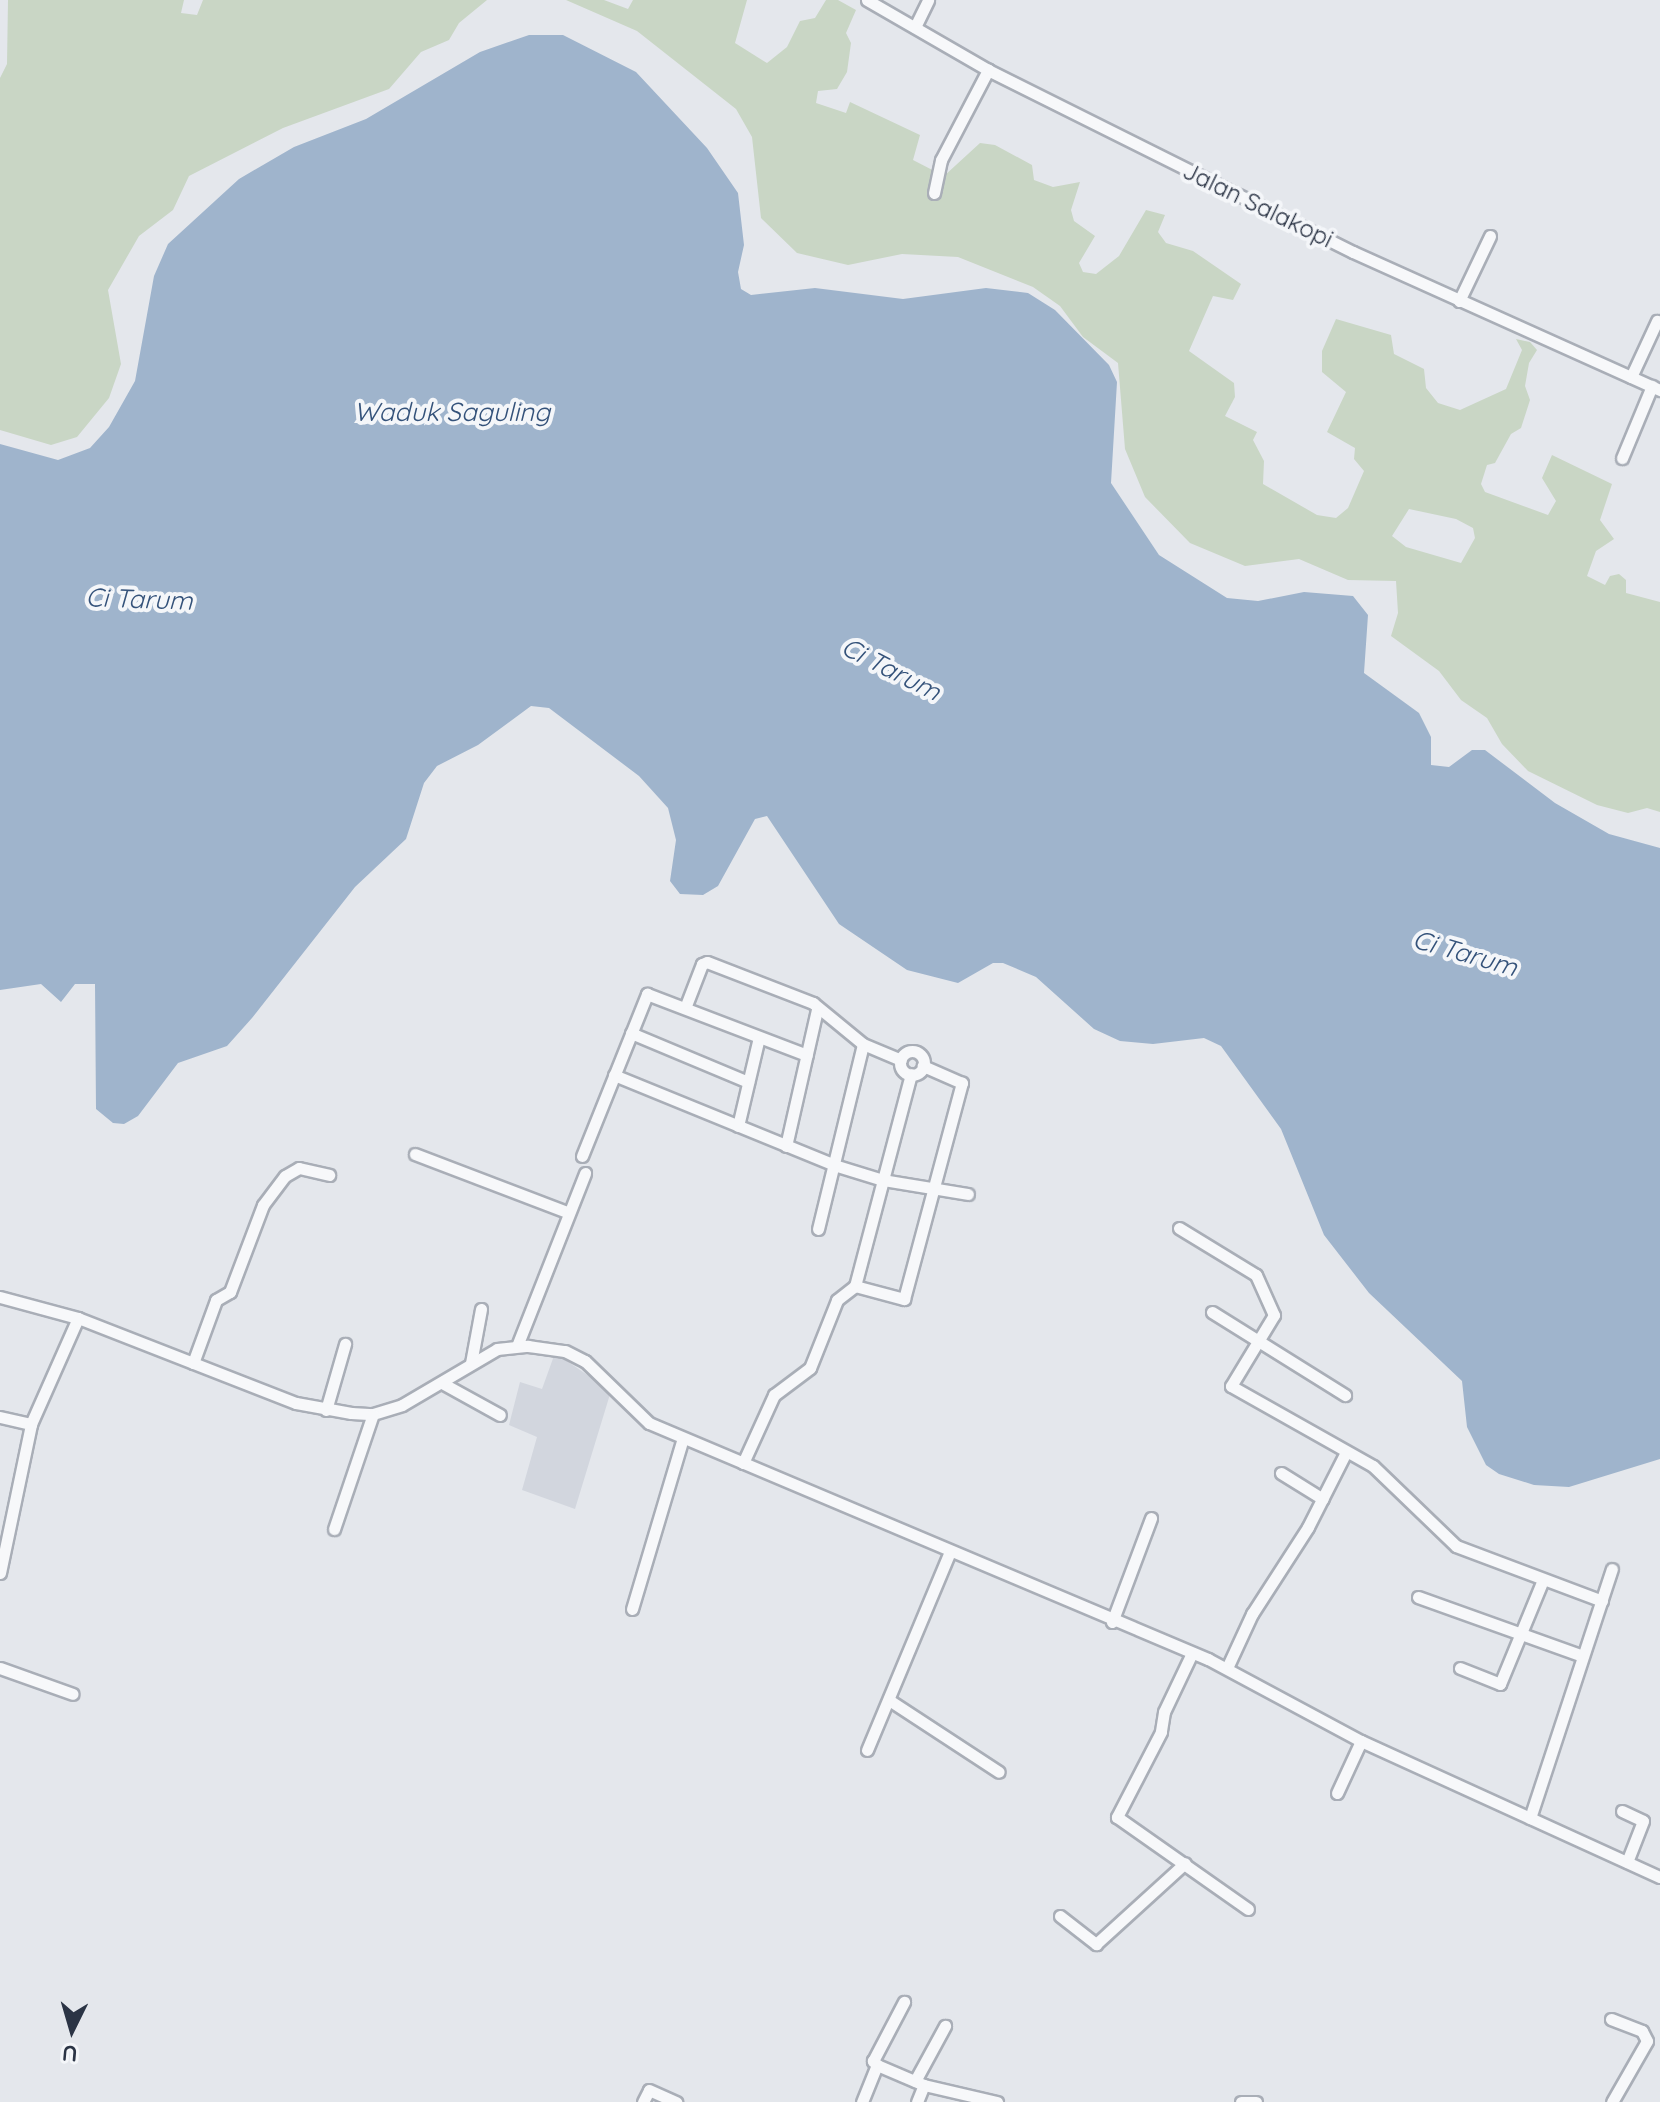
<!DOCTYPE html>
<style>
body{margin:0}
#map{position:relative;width:1660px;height:2102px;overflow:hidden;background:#e4e7ec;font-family:Quicksand,sans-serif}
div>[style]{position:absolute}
.built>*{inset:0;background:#d2d6de}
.green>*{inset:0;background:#c9d6c5}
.water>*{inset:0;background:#9fb4cc}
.roads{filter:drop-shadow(2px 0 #a9aeb7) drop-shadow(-2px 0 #a9aeb7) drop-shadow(0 2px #a9aeb7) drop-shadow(0 -2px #a9aeb7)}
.minor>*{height:11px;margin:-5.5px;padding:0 5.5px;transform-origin:5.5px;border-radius:5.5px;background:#f7f8fa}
.minor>.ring{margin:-5.5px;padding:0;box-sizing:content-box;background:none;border:11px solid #f7f8fa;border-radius:50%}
span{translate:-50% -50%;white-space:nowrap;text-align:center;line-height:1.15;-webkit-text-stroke:8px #f4f6f9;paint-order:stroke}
.street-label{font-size:24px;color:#2b3445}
.water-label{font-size:26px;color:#34527a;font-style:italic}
.north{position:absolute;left:32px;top:1990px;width:80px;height:80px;-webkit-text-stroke:6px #f4f6f9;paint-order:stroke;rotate:185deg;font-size:22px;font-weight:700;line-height:32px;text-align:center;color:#2b3445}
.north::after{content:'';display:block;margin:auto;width:28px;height:36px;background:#2b3445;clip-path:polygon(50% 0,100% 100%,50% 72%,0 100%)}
</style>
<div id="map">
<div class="built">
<div style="clip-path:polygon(555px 1353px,611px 1391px,575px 1509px,522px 1490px,537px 1437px,509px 1425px,520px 1382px,542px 1389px)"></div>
</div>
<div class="green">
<div style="clip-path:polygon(8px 0,184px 0,181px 13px,197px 15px,203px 0,487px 0,459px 23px,449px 40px,421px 52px,389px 89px,283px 128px,189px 176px,173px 210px,139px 236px,108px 290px,121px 364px,109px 398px,77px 437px,51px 445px,0 430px,0 78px,7px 64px)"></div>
<div style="clip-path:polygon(evenodd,566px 0,604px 0,628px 9px,633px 0,747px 0,735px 43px,767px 63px,787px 47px,800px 21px,815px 18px,826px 0,838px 0,856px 10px,846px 33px,851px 43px,847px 72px,837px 89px,818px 91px,816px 103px,846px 113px,850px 102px,920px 135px,913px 160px,944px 176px,980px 143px,995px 145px,1032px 165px,1034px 180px,1053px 187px,1080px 182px,1071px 210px,1074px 221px,1095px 236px,1079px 263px,1083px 272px,1096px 274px,1119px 256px,1146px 210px,1165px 215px,1158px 232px,1166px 243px,1193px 251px,1241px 284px,1233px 300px,1213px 296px,1189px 351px,1234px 383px,1235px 397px,1225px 416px,1257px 432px,1253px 440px,1264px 461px,1263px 484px,1317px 515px,1336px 518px,1348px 508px,1364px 471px,1354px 459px,1355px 448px,1327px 432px,1346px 392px,1322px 372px,1322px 351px,1336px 319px,1391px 335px,1394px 354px,1424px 369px,1426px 388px,1438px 403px,1460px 410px,1506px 389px,1522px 350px,1516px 339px,1530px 342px,1537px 350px,1529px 363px,1525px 386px,1530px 400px,1521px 428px,1511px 434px,1495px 463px,1487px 465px,1481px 484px,1485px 492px,1548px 515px,1556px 501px,1542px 478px,1552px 455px,1612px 484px,1600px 520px,1614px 539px,1596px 551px,1587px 576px,1605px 585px,1610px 576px,1619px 574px,1626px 580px,1626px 593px,1660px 602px,1660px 812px,1647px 808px,1628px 813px,1597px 805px,1528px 771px,1502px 744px,1487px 718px,1461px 700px,1439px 671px,1391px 636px,1398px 613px,1396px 581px,1348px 580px,1299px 559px,1245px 566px,1190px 543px,1145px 497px,1125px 449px,1118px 363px,1083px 337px,1060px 306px,1033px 287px,958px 257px,902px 254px,848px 265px,797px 253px,761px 218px,752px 137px,736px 109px,637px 31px,566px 0,1409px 509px,1456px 519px,1473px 528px,1475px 538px,1461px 563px,1406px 547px,1392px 536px,1409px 509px)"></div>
</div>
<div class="water">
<div style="clip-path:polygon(529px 35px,563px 35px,636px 72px,707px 148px,738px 193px,744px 245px,738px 272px,741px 289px,751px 295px,815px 288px,903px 299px,986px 288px,1028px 293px,1055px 310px,1109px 365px,1117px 382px,1111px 483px,1159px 555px,1227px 598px,1258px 601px,1304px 592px,1353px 596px,1368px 615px,1364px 673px,1419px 713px,1431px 737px,1431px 765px,1449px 767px,1472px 750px,1485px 750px,1555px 803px,1609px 834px,1660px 848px,1660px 1459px,1569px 1487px,1534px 1485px,1499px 1474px,1486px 1465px,1467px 1427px,1462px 1381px,1369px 1293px,1324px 1235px,1281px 1129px,1221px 1046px,1204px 1038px,1153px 1044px,1120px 1041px,1094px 1029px,1036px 977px,1003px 963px,993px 963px,958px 983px,907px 970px,839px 924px,767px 816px,755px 819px,718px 886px,703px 895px,680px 894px,670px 881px,676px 840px,668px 808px,639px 776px,549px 708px,531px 706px,478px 745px,437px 766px,424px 783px,406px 839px,355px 887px,252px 1018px,227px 1046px,178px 1063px,138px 1116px,124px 1124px,113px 1123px,96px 1109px,95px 984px,75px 984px,61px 1002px,41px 984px,0 990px,0 444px,58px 460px,90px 448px,109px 427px,135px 381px,154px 276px,168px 244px,239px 179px,294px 147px,366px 119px,480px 52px)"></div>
</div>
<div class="roads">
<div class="minor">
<div style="left:867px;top:0;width:140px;rotate:30deg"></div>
<div style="left:988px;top:70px;width:408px;rotate:26.5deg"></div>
<div style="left:1353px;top:252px;width:337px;rotate:24.2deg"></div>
<div style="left:915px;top:27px;width:30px;rotate:-64deg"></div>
<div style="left:934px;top:193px;width:34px;rotate:-78deg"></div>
<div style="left:941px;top:160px;width:102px;rotate:-62.4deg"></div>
<div style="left:1459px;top:301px;width:72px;rotate:-64.5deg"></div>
<div style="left:1631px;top:377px;width:62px;rotate:-65.1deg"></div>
<div style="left:1622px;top:458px;width:78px;rotate:-67.4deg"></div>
<div style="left:685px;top:1008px;width:47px;rotate:-68.9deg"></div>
<div style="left:702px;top:964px;width:5px;rotate:-22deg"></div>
<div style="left:707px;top:962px;width:114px;rotate:21.1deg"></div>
<div style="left:813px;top:1003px;width:65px;rotate:39.4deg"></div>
<div style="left:863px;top:1044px;width:41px;rotate:22.8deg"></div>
<div style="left:631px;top:1033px;width:127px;rotate:22.7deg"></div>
<div class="ring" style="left:900px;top:1051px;width:13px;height:13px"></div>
<div style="left:614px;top:1075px;width:238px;rotate:22.2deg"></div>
<div style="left:834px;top:1165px;width:51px;rotate:17deg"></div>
<div style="left:883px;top:1180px;width:86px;rotate:9.4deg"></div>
<div style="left:738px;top:1126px;width:91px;rotate:-76.7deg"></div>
<div style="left:786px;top:1146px;width:140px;rotate:-77.2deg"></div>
<div style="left:415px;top:1154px;width:163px;rotate:20.9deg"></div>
<div style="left:582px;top:1156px;width:175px;rotate:-68.1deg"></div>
<div style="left:647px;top:994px;width:171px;rotate:20.9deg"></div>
<div style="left:1179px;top:1228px;width:90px;rotate:31.4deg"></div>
<div style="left:1256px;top:1275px;width:44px;rotate:65.8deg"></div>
<div style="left:1274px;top:1315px;width:83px;rotate:121.2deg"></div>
<div style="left:1231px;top:1386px;width:163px;rotate:29.4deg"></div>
<div style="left:1373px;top:1466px;width:115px;rotate:43.9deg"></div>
<div style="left:1456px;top:1546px;width:156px;rotate:20.6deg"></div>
<div style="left:818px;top:1229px;width:190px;rotate:-76.3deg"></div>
<div style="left:855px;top:1286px;width:51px;rotate:14.9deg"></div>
<div style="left:904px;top:1299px;width:224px;rotate:-75deg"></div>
<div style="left:962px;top:1083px;width:43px;rotate:-156.4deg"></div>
<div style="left:0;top:1297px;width:81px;rotate:15.1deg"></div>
<div style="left:78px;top:1318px;width:234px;rotate:21.3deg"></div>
<div style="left:296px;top:1403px;width:56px;rotate:10.3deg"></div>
<div style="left:351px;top:1413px;width:22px;rotate:3deg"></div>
<div style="left:373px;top:1414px;width:30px;rotate:-17deg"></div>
<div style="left:402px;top:1405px;width:110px;rotate:-30.5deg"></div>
<div style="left:497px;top:1349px;width:31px;rotate:-6deg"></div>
<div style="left:528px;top:1346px;width:37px;rotate:8deg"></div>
<div style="left:565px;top:1351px;width:22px;rotate:27deg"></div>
<div style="left:585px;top:1361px;width:89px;rotate:44.1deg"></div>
<div style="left:649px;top:1423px;width:607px;rotate:22.89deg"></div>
<div style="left:1208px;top:1659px;width:174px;rotate:28.2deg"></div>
<div style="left:1361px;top:1741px;width:328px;rotate:24.5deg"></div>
<div style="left:1212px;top:1312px;width:157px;rotate:32deg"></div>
<div style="left:517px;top:1346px;width:186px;rotate:-68.5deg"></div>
<div style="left:193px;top:1363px;width:67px;rotate:-69.9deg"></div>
<div style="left:216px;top:1300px;width:16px;rotate:-30deg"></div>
<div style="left:230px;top:1292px;width:93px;rotate:-69.2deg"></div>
<div style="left:263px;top:1205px;width:36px;rotate:-53deg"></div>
<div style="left:285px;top:1176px;width:16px;rotate:-30deg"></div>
<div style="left:299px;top:1168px;width:31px;rotate:13deg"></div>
<div style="left:471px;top:1363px;width:55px;rotate:-79.5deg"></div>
<div style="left:442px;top:1383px;width:66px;rotate:28.9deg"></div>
<div style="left:326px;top:1410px;width:69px;rotate:-73.9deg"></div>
<div style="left:0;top:1417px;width:32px;rotate:13deg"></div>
<div style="left:743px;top:1463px;width:75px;rotate:-65.5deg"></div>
<div style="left:774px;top:1395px;width:45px;rotate:-36.9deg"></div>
<div style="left:810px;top:1368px;width:73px;rotate:-68.3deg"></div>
<div style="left:837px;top:1300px;width:23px;rotate:-38deg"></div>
<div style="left:855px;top:1286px;width:219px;rotate:-75.2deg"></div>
<div style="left:1281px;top:1473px;width:49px;rotate:31.8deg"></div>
<div style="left:334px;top:1529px;width:121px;rotate:-71.3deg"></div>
<div style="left:0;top:1573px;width:152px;rotate:-78.2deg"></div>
<div style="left:31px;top:1424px;width:116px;rotate:-66.1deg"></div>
<div style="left:1418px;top:1597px;width:175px;rotate:19.7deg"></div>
<div style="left:632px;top:1609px;width:178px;rotate:-73.4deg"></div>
<div style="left:1112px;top:1622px;width:111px;rotate:-69.4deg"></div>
<div style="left:1192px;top:1653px;width:65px;rotate:115.4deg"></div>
<div style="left:1164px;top:1712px;width:20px;rotate:99deg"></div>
<div style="left:1161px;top:1732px;width:96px;rotate:117.4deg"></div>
<div style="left:1117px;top:1817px;width:160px;rotate:35.1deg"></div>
<div style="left:0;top:1668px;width:77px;rotate:19.6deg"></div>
<div style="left:1227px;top:1668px;width:60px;rotate:-65.2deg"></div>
<div style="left:1252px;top:1614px;width:103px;rotate:-57.2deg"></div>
<div style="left:1308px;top:1527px;width:82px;rotate:-63.1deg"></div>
<div style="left:1460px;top:1668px;width:43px;rotate:21.8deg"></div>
<div style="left:1500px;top:1684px;width:110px;rotate:-67.6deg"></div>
<div style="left:889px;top:1700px;width:131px;rotate:33.2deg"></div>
<div style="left:867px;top:1750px;width:215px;rotate:-67.3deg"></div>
<div style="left:1337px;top:1793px;width:57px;rotate:-65.2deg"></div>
<div style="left:1622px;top:1811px;width:23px;rotate:25deg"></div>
<div style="left:1643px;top:1821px;width:44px;rotate:111.3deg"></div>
<div style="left:1530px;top:1818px;width:262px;rotate:-71.8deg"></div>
<div style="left:1060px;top:1916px;width:46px;rotate:37.9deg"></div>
<div style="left:1096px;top:1944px;width:120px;rotate:-42.3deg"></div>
<div style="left:1611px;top:2019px;width:33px;rotate:21deg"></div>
<div style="left:1642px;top:2031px;width:11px;rotate:63deg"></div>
<div style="left:1647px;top:2041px;width:70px;rotate:119.8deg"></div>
<div style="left:877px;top:2065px;width:6px;rotate:-135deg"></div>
<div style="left:873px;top:2061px;width:67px;rotate:-62.3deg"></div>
<div style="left:915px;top:2081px;width:63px;rotate:-61.4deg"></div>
<div style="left:643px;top:2102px;width:13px;rotate:-63deg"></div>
<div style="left:649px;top:2090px;width:30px;rotate:24deg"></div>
<div style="left:862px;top:2102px;width:40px;rotate:-68deg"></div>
<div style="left:877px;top:2065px;width:51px;rotate:23.1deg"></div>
<div style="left:924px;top:2085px;width:75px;rotate:13.1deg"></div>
<div style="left:917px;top:2102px;width:18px;rotate:-68deg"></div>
<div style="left:1241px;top:2102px;width:15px"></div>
</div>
</div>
<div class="street-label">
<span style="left:1258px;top:205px;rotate:26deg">Jalan Salakopi</span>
</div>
<div class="water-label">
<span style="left:452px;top:412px">Waduk Saguling</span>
<span style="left:139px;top:599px;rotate:2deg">Ci Tarum</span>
<span style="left:891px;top:669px;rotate:27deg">Ci Tarum</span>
<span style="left:1465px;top:953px;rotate:16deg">Ci Tarum</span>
</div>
<div class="north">U</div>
</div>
